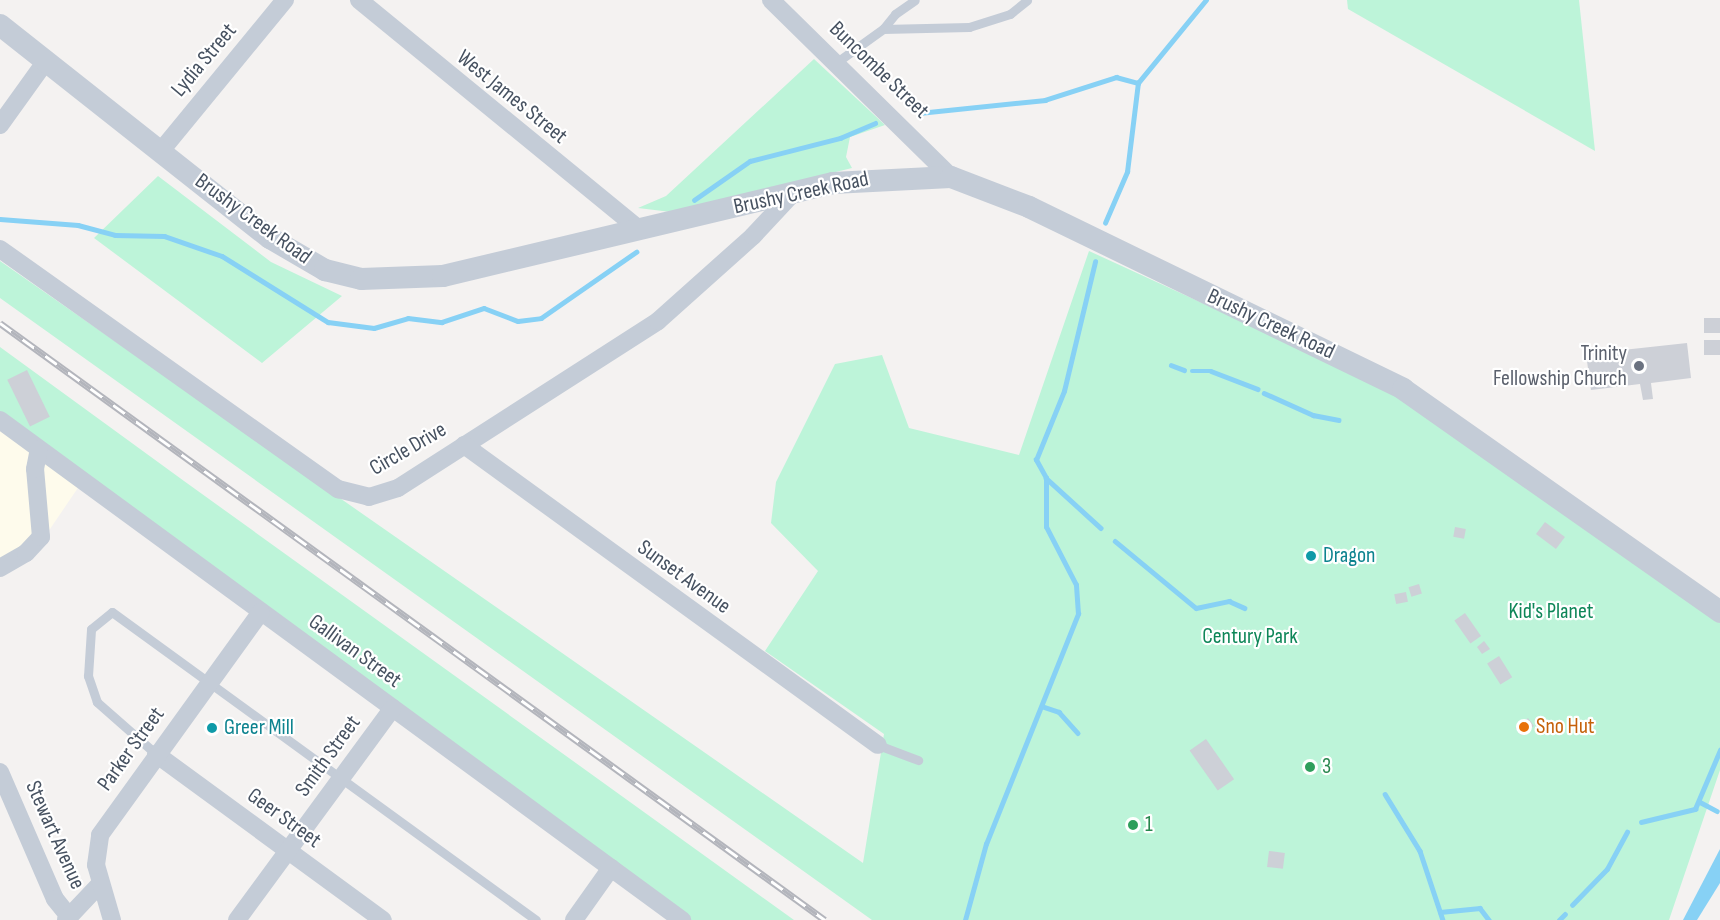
<!DOCTYPE html>
<style>
body{margin:0}
#map{position:relative;width:1720px;height:920px;overflow:hidden;background:#f4f2f1;font-family:"Sofia Sans Condensed",sans-serif}
div>[style]{position:absolute}
.commercial>*{inset:0;background:#fefbec}
.green>*{inset:0;background:#bdf4d9}
.water>*{inset:0;background:#87d1f5}
.stream>*{height:4.5px;margin:-2.25px;padding:0 2.25px;transform-origin:2.25px;border-radius:2.25px;background:#87d1f5}
.building>*{inset:0;background:#cdd0d7;transform-origin:0 0}
.service>*{height:9px;margin:-4.5px;padding:0 4.5px;transform-origin:4.5px;border-radius:4.5px;background:#c4ccd7}
.minor>*{height:18px;margin:-9px;padding:0 9px;transform-origin:9px;border-radius:9px;background:#c4ccd7}
.tertiary>*{height:22px;margin:-11px;padding:0 11px;transform-origin:11px;border-radius:11px;background:#c4ccd7}
.rail>*{height:7px;margin-top:-3.5px;transform-origin:0;background:repeating-linear-gradient(90deg,#fff 0 14px,#b3b5bc 0 28px);box-sizing:border-box;border-block:2px solid #b3b5bc}
.dots>*{width:16px;height:16px;translate:-50% -50%;box-sizing:border-box;border:3px solid #fff;border-radius:50%}
span{translate:-50% -50%;white-space:nowrap;text-align:center;line-height:1.15;-webkit-text-stroke:4.5px #fff;paint-order:stroke}
.street-label{font-size:22px;color:#475261}
.worship-label{font-size:22px;color:#5b616d}
.right{translate:-100% -50%;text-align:right}
.culture-label{font-size:22px;color:#0d838f}
.left{translate:0 -50%;text-align:left}
.park-label{font-size:22px;color:#0e8658}
.food-label{font-size:22px;color:#c56008}
.leisure-label{font-size:22px;color:#27864d}
</style>
<div id="map">
<div class="commercial">
<div style="clip-path:polygon(0 412px,86px 476px,50px 529px,21px 550px,0 558px)"></div>
</div>
<div class="green">
<div style="clip-path:polygon(1347px 0,1579px 0,1595px 151px,1348px 9px)"></div>
<div style="clip-path:polygon(814px 59px,885px 125px,850px 137px,846px 157px,852px 168px,671px 212px,638px 208px,666px 196px)"></div>
<div style="clip-path:polygon(158px 176px,271px 262px,342px 296px,262px 363px,94px 238px)"></div>
<div style="clip-path:polygon(1089px 251px,1377px 383px,1468px 441px,1720px 623px,1720px 770px,1669px 920px,872px 920px,0 298px,0 261px,863px 863px,884px 734px,765px 651px,818px 571px,771px 523px,776px 482px,835px 364px,882px 355px,909px 428px,1019px 455px)"></div>
<div style="clip-path:polygon(0 347px,184px 481px,794px 920px,682px 920px,0 412px)"></div>
</div>
<div class="water">
<div style="clip-path:polygon(1720px 849px,1720px 883px,1697px 920px,1683px 920px)"></div>
</div>
<div class="stream">
<div style="left:919px;top:113px;width:127px;rotate:-5.9deg"></div>
<div style="left:1045px;top:100px;width:75px;rotate:-17.9deg"></div>
<div style="left:1116px;top:77px;width:23px;rotate:15deg"></div>
<div style="left:694px;top:200px;width:68px;rotate:-34.9deg"></div>
<div style="left:750px;top:161px;width:93px;rotate:-14.3deg"></div>
<div style="left:840px;top:138px;width:38px;rotate:-23deg"></div>
<div style="left:0;top:219px;width:78px;rotate:4.4deg"></div>
<div style="left:78px;top:225px;width:38px;rotate:15deg"></div>
<div style="left:115px;top:235px;width:49px;rotate:1.2deg"></div>
<div style="left:164px;top:236px;width:61px;rotate:19deg"></div>
<div style="left:222px;top:256px;width:125px;rotate:31.9deg"></div>
<div style="left:328px;top:322px;width:46px;rotate:7.4deg"></div>
<div style="left:374px;top:328px;width:35px;rotate:-16deg"></div>
<div style="left:408px;top:318px;width:34px;rotate:7deg"></div>
<div style="left:442px;top:322px;width:44px;rotate:-18.4deg"></div>
<div style="left:484px;top:308px;width:36px;rotate:21deg"></div>
<div style="left:518px;top:321px;width:23px;rotate:-7deg"></div>
<div style="left:541px;top:318px;width:116px;rotate:-34.8deg"></div>
<div style="left:1105px;top:223px;width:56px;rotate:-66.7deg"></div>
<div style="left:1127px;top:172px;width:90px;rotate:-83deg"></div>
<div style="left:1138px;top:83px;width:107px;rotate:-50.7deg"></div>
<div style="left:1171px;top:365px;width:14px;rotate:21deg"></div>
<div style="left:1192px;top:371px;width:19px"></div>
<div style="left:1211px;top:371px;width:50px;rotate:21deg"></div>
<div style="left:1264px;top:393px;width:54px;rotate:24.2deg"></div>
<div style="left:1313px;top:415px;width:26px;rotate:11deg"></div>
<div style="left:1046px;top:478px;width:74px;rotate:42.3deg"></div>
<div style="left:1115px;top:541px;width:105px;rotate:39.6deg"></div>
<div style="left:1196px;top:608px;width:34px;rotate:-12deg"></div>
<div style="left:1229px;top:601px;width:17px;rotate:24deg"></div>
<div style="left:1044px;top:707px;width:16px;rotate:18deg"></div>
<div style="left:1059px;top:712px;width:28px;rotate:48deg"></div>
<div style="left:1385px;top:794px;width:67px;rotate:58.4deg"></div>
<div style="left:1420px;top:851px;width:73px;rotate:71.6deg"></div>
<div style="left:1700px;top:802px;width:19px;rotate:28deg"></div>
<div style="left:1641px;top:822px;width:56px;rotate:-13.5deg"></div>
<div style="left:1695px;top:809px;width:64px;rotate:-67deg"></div>
<div style="left:1572px;top:905px;width:50px;rotate:-45.8deg"></div>
<div style="left:1607px;top:869px;width:42px;rotate:-61.6deg"></div>
<div style="left:1440px;top:912px;width:40px;rotate:-5.7deg"></div>
<div style="left:1480px;top:908px;width:15px;rotate:53deg"></div>
<div style="left:965px;top:920px;width:79px;rotate:-74.6deg"></div>
<div style="left:986px;top:844px;width:248px;rotate:-68.2deg"></div>
<div style="left:1078px;top:614px;width:29px;rotate:-94deg"></div>
<div style="left:1076px;top:585px;width:65px;rotate:-117.3deg"></div>
<div style="left:1046px;top:527px;width:49px;rotate:-90deg"></div>
<div style="left:1046px;top:478px;width:21px;rotate:-119deg"></div>
<div style="left:1036px;top:460px;width:74px;rotate:-67.9deg"></div>
<div style="left:1064px;top:391px;width:133px;rotate:-76.5deg"></div>
<div style="left:1559px;top:920px;width:8px;rotate:-45deg"></div>
</div>
<div class="building">
<div style="left:1704px;top:318px;width:16px;height:15px"></div>
<div style="left:1720px;top:340px;width:15px;height:16px;rotate:90deg"></div>
<div style="clip-path:polygon(1687px 343px,1691px 378px,1651px 383px,1653px 399px,1643px 400px,1640px 384px,1591px 390px,1586px 354px)"></div>
<div style="left:27px;top:370px;width:52px;height:22px;rotate:64deg"></div>
<div style="left:1545px;top:522px;width:25px;height:15px;rotate:37deg"></div>
<div style="left:1455px;top:527px;width:11px;height:10px;rotate:10deg"></div>
<div style="left:1419px;top:584px;width:10px;height:11px;rotate:73deg"></div>
<div style="left:1406px;top:592px;width:10px;height:12px;rotate:79deg"></div>
<div style="left:1465px;top:613px;width:28px;height:13px;rotate:55deg"></div>
<div style="clip-path:polygon(1484px 641px,1490px 649px,1482px 654px,1477px 647px)"></div>
<div style="left:1499px;top:656px;width:25px;height:14px;rotate:58deg"></div>
<div style="left:1528px;top:718px;width:10px;height:16px;rotate:53deg"></div>
<div style="left:1206px;top:739px;width:49px;height:20px;rotate:55deg"></div>
<div style="left:1269px;top:851px;width:16px;height:16px;rotate:7deg"></div>
</div>
<div class="service">
<div style="left:883px;top:29px;width:19px;rotate:-51deg"></div>
<div style="left:895px;top:14px;width:24px;rotate:-35deg"></div>
<div style="left:837px;top:62px;width:57px;rotate:-35.7deg"></div>
<div style="left:883px;top:29px;width:86px;rotate:-1.3deg"></div>
<div style="left:969px;top:27px;width:43px;rotate:-17.6deg"></div>
<div style="left:1010px;top:14px;width:22px;rotate:-39deg"></div>
<div style="left:878px;top:745px;width:43px;rotate:20.6deg"></div>
<div style="left:156px;top:754px;width:79px;rotate:-138.6deg"></div>
<div style="left:97px;top:702px;width:28px;rotate:-109deg"></div>
<div style="left:88px;top:676px;width:47px;rotate:-86.3deg"></div>
<div style="left:91px;top:629px;width:27px;rotate:-39deg"></div>
<div style="left:112px;top:612px;width:524px;rotate:36deg"></div>
</div>
<div class="minor">
<div style="left:359px;top:0;width:360px;rotate:39.3deg"></div>
<div style="left:771px;top:0;width:252px;rotate:44.5deg"></div>
<div style="left:0;top:125px;width:79px;rotate:-54.3deg"></div>
<div style="left:160px;top:152px;width:197px;rotate:-50.6deg"></div>
<div style="left:0;top:249px;width:415px;rotate:35.4deg"></div>
<div style="left:338px;top:489px;width:32px;rotate:14deg"></div>
<div style="left:369px;top:497px;width:30px;rotate:-17deg"></div>
<div style="left:398px;top:488px;width:309px;rotate:-32.7deg"></div>
<div style="left:658px;top:321px;width:127px;rotate:-41.8deg"></div>
<div style="left:753px;top:236px;width:60px;rotate:-47deg"></div>
<div style="left:0;top:420px;width:846px;rotate:36.25deg"></div>
<div style="left:464px;top:445px;width:511px;rotate:35.93deg"></div>
<div style="left:0;top:568px;width:30px;rotate:-30deg"></div>
<div style="left:26px;top:553px;width:22px;rotate:-47deg"></div>
<div style="left:41px;top:537px;width:68px;rotate:-95deg"></div>
<div style="left:35px;top:469px;width:20px;rotate:-79deg"></div>
<div style="left:156px;top:754px;width:281px;rotate:36.2deg"></div>
<div style="left:0;top:772px;width:138px;rotate:66.6deg"></div>
<div style="left:55px;top:899px;width:22px;rotate:51deg"></div>
<div style="left:66px;top:920px;width:50px;rotate:-46.6deg"></div>
<div style="left:112px;top:920px;width:57px;rotate:-106.2deg"></div>
<div style="left:96px;top:865px;width:30px;rotate:-82deg"></div>
<div style="left:100px;top:835px;width:275px;rotate:-54.2deg"></div>
<div style="left:237px;top:920px;width:263px;rotate:-53.7deg"></div>
<div style="left:574px;top:920px;width:64px;rotate:-54.6deg"></div>
</div>
<div class="tertiary">
<div style="left:0;top:25px;width:344px;rotate:38.3deg"></div>
<div style="left:270px;top:238px;width:64px;rotate:30.2deg"></div>
<div style="left:325px;top:270px;width:37px;rotate:14deg"></div>
<div style="left:361px;top:279px;width:82px;rotate:-2.1deg"></div>
<div style="left:443px;top:276px;width:401px;rotate:-13.4deg"></div>
<div style="left:833px;top:183px;width:118px;rotate:-2.9deg"></div>
<div style="left:951px;top:177px;width:84px;rotate:21deg"></div>
<div style="left:1029px;top:207px;width:416px;rotate:25.9deg"></div>
<div style="left:1403px;top:389px;width:388px;rotate:35.1deg"></div>
</div>
<div class="rail">
<div style="left:0;top:323px;width:1018px;rotate:35.89deg"></div>
</div>
<div class="dots">
<div style="left:1639px;top:366px;background:#6b7280"></div>
<div style="left:1311px;top:556px;background:#0f9aa8"></div>
<div style="left:1524px;top:727px;background:#e8710a"></div>
<div style="left:212px;top:728px;background:#0f9aa8"></div>
<div style="left:1310px;top:767px;background:#2e9e5b"></div>
<div style="left:1133px;top:825px;background:#2e9e5b"></div>
</div>
<div class="street-label">
<span style="left:204px;top:60px;rotate:-50deg">Lydia Street</span>
<span style="left:879px;top:70px;rotate:44deg">Buncombe Street</span>
<span style="left:512px;top:97px;rotate:39deg">West James Street</span>
<span style="left:801px;top:193px;rotate:-12deg">Brushy Creek Road</span>
<span style="left:253px;top:219px;rotate:36deg">Brushy Creek Road</span>
<span style="left:1271px;top:324px;rotate:25deg">Brushy Creek Road</span>
<span style="left:408px;top:449px;rotate:-30deg">Circle Drive</span>
<span style="left:684px;top:577px;rotate:36deg">Sunset Avenue</span>
<span style="left:355px;top:651px;rotate:36deg">Gallivan Street</span>
<span style="left:131px;top:749px;rotate:-54deg">Parker Street</span>
<span style="left:328px;top:756px;rotate:-54deg">Smith Street</span>
<span style="left:284px;top:818px;rotate:36deg">Geer Street</span>
<span style="left:55px;top:835px;rotate:66deg">Stewart Avenue</span>
</div>
<div class="worship-label">
<span class="right" style="left:1627px;top:366px">Trinity<br>Fellowship Church</span>
</div>
<div class="culture-label">
<span class="left" style="left:1323px;top:556px">Dragon</span>
<span class="left" style="left:224px;top:728px">Greer Mill</span>
</div>
<div class="park-label">
<span style="left:1551px;top:612px">Kid's Planet</span>
<span style="left:1250px;top:637px">Century Park</span>
</div>
<div class="food-label">
<span class="left" style="left:1536px;top:727px">Sno Hut</span>
</div>
<div class="leisure-label">
<span class="left" style="left:1322px;top:767px">3</span>
<span class="left" style="left:1145px;top:825px">1</span>
</div>
</div>
